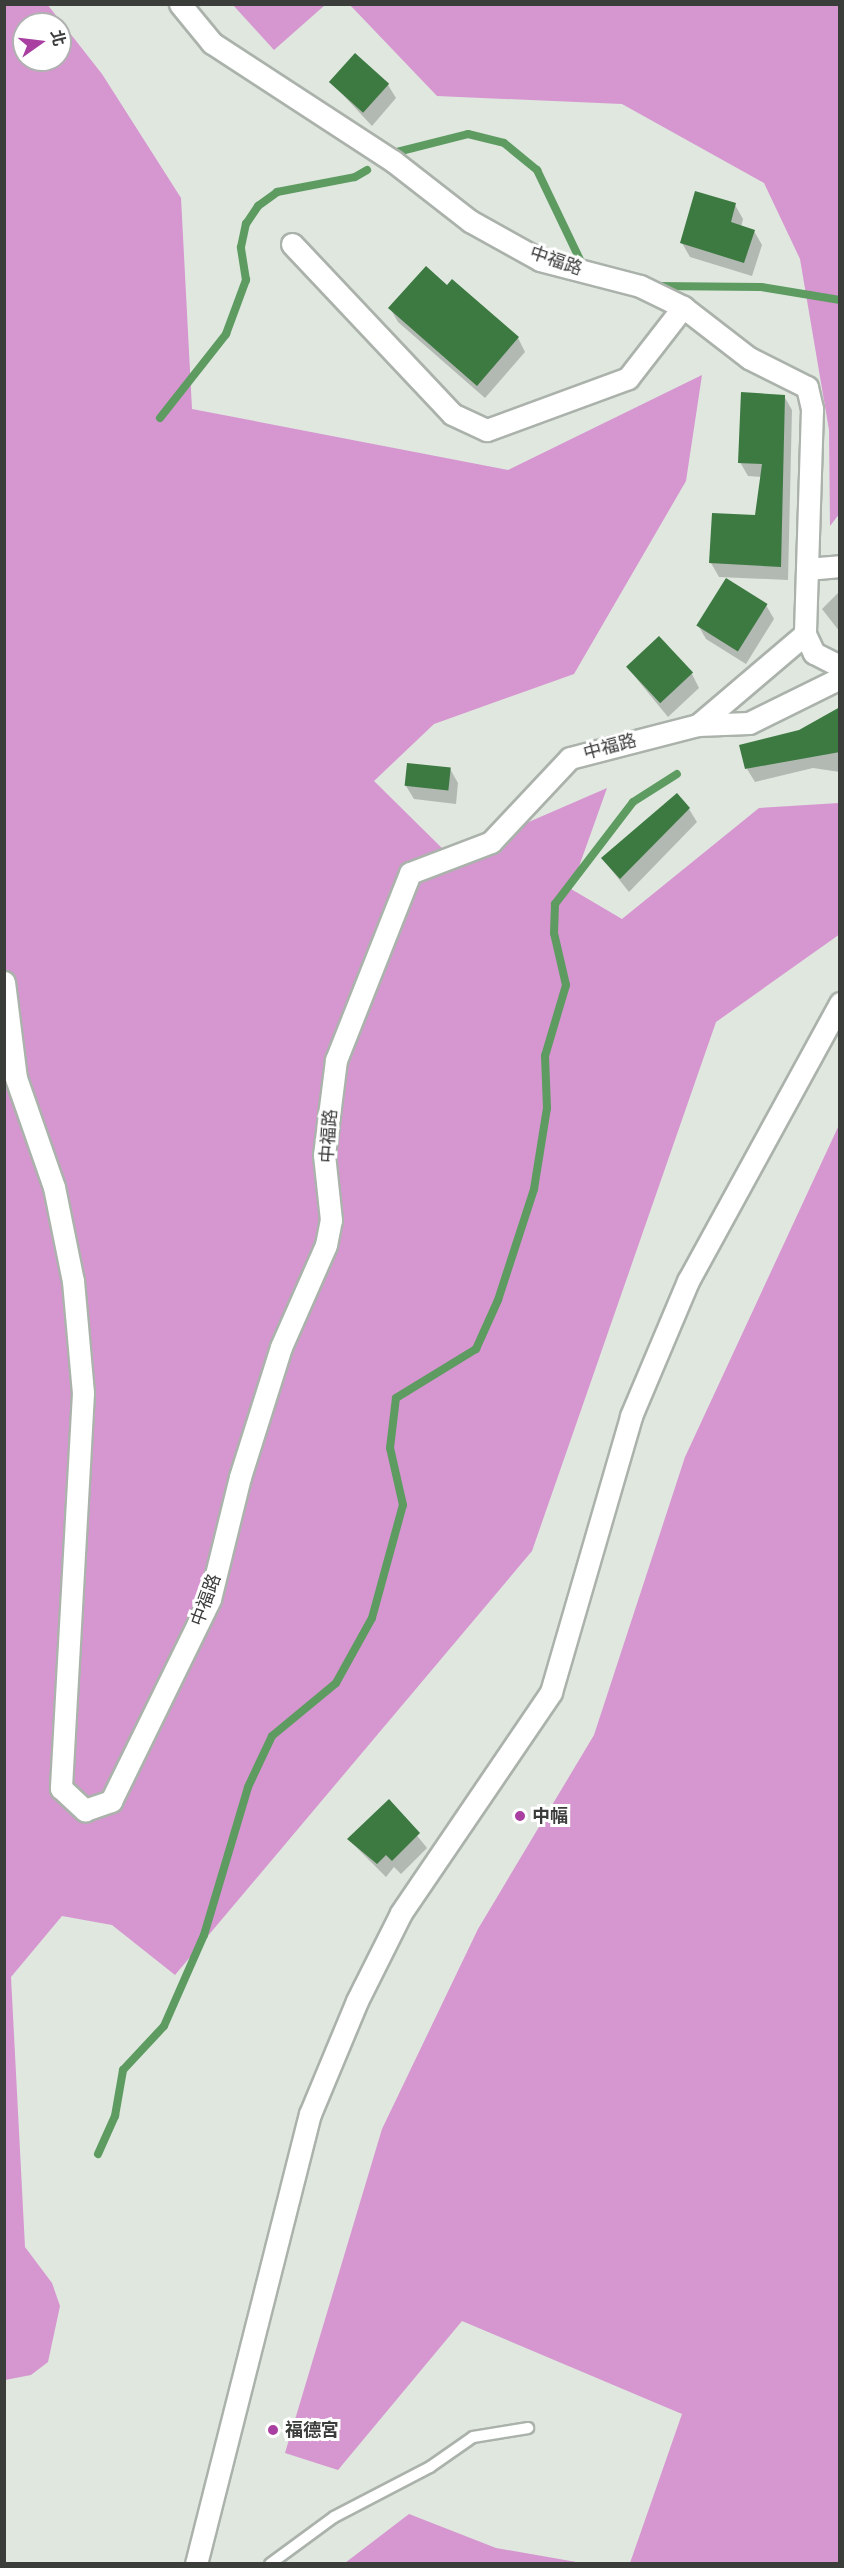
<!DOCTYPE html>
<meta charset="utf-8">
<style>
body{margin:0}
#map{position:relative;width:844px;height:2568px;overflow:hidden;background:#dfe7df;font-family:Poppins,"Noto Sans TC",sans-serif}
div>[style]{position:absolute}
.forest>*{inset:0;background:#d696d0}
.shadow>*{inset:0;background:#0003}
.stream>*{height:8px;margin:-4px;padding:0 4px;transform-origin:4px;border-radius:4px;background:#5d9b61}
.building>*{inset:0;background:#3d7a42;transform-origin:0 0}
.roads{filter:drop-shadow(2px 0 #abb2ab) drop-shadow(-2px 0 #abb2ab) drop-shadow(0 2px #abb2ab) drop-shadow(0 -2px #abb2ab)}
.service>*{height:10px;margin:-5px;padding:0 5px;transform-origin:5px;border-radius:5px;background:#fff}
.minor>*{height:21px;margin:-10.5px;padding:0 10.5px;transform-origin:10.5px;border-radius:10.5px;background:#fff}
.dots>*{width:16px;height:16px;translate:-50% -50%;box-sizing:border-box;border:3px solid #fff;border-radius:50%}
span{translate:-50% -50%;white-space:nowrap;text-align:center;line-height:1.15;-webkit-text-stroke:6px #fff;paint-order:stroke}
.street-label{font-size:18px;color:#3a3d3a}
.poi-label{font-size:18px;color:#3a3d3a;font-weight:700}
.left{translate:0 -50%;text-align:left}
.frame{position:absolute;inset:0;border:6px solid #3a3d3a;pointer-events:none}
.north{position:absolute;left:12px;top:12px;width:60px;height:60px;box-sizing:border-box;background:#fff;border:2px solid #b0b1b0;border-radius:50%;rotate:76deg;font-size:16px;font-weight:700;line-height:24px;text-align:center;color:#3a3d3a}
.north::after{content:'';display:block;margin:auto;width:21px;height:27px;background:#a83fa1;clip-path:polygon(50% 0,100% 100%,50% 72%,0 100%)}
</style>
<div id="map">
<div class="forest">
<div style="clip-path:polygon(evenodd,47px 4px,102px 74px,181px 198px,192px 409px,508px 470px,702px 375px,686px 481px,574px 674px,434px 724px,374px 781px,450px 856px,607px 788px,571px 889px,622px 919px,759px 808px,839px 803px,840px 934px,716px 1022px,532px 1551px,175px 1975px,112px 1925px,62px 1916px,11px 1977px,25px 2247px,52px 2283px,60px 2306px,48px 2362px,31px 2375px,5px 2380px,4px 5px,47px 4px,24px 24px,60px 24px,60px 60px,24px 60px,24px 24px)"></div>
<div style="clip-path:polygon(233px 5px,325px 5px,274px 50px)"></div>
<div style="clip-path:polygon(350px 5px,839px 5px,840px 513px,830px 526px,829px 430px,800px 259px,764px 183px,622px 104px,437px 96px)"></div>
<div style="clip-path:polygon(839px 1125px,839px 2563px,630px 2563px,682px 2414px,462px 2321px,338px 2470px,285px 2453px,382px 2129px,478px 1929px,594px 1735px,685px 1457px)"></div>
<div style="clip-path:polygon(409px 2514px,496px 2548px,582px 2563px,345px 2563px)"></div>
</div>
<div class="shadow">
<div style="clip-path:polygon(331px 82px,388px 85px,396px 98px,372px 126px)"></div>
<div style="clip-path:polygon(735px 205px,743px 219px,741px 227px,754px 231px,762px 245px,752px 276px,690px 257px,682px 243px)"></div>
<div style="clip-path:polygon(447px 287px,518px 338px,525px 352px,485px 398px,398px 322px,390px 308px)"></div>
<div style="clip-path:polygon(784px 396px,792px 410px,788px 580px,719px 577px,711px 563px,756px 516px,762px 477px,748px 476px,740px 462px)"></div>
<div style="clip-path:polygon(840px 591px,840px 632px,822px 609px)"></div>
<div style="clip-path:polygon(766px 605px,774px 619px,746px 664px,706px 639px,698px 625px)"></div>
<div style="clip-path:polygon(627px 667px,692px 674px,699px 688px,668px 717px)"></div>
<div style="clip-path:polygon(840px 709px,840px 772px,813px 768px,755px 782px,747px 769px)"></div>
<div style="clip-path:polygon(450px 769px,458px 783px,456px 804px,414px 799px,406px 786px)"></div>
<div style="clip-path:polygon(689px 809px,697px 822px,629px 892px,602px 858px)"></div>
<div style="clip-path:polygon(389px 1801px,427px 1848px,401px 1874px,394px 1867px,386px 1877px,349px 1840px)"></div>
</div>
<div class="stream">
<div style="left:397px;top:152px;width:73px;rotate:-14.2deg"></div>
<div style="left:468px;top:134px;width:37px;rotate:14deg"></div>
<div style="left:504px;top:143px;width:43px;rotate:39.3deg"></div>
<div style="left:537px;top:170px;width:109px;rotate:64.4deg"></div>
<div style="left:656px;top:286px;width:105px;rotate:0.5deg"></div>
<div style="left:761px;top:287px;width:80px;rotate:9.3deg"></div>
<div style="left:160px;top:418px;width:107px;rotate:-51.8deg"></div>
<div style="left:226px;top:334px;width:58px;rotate:-69.7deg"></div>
<div style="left:246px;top:280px;width:33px;rotate:-99deg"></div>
<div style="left:241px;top:247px;width:24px;rotate:-78deg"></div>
<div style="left:246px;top:224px;width:22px;rotate:-56deg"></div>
<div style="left:258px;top:206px;width:24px;rotate:-36deg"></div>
<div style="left:277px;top:192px;width:79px;rotate:-10.9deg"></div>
<div style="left:355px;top:177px;width:14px;rotate:-30deg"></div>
<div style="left:98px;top:2154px;width:42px;rotate:-65.9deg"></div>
<div style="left:115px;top:2116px;width:47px;rotate:-80.1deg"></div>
<div style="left:123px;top:2070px;width:60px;rotate:-47deg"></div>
<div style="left:164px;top:2026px;width:99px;rotate:-66.3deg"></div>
<div style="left:204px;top:1935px;width:154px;rotate:-73.4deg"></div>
<div style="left:248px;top:1787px;width:56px;rotate:-64.8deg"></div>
<div style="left:272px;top:1736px;width:83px;rotate:-39.6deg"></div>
<div style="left:336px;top:1683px;width:74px;rotate:-61deg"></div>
<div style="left:372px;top:1618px;width:117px;rotate:-74.7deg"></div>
<div style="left:403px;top:1505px;width:58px;rotate:-102.8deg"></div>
<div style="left:390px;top:1448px;width:50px;rotate:-83.2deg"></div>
<div style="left:396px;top:1398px;width:94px;rotate:-31.5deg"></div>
<div style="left:476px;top:1349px;width:54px;rotate:-65.8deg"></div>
<div style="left:498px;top:1300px;width:117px;rotate:-72deg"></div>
<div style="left:534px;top:1189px;width:82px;rotate:-80.9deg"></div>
<div style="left:547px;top:1108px;width:52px;rotate:-92.2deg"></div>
<div style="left:545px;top:1056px;width:74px;rotate:-73.5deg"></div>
<div style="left:566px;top:985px;width:53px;rotate:-103deg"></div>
<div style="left:554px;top:933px;width:29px;rotate:-88deg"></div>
<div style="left:555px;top:904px;width:128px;rotate:-52.6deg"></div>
<div style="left:633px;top:802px;width:52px;rotate:-32.5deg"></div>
</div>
<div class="building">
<div style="left:355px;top:53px;width:46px;height:39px;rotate:42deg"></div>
<div style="clip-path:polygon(695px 191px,736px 203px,731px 222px,755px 230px,744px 263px,680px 243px)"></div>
<div style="clip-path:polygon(426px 266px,447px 285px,452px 279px,519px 337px,477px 386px,388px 308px)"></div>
<div style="clip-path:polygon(741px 392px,785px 395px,781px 567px,709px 563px,712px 513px,755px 515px,762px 464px,738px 463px)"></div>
<div style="left:726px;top:578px;width:49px;height:56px;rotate:32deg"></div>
<div style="left:659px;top:636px;width:50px;height:45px;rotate:47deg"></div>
<div style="clip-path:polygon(840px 707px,840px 752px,745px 769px,739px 745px,799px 730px)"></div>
<div style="left:407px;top:763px;width:44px;height:23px;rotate:6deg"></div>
<div style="clip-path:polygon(677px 793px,690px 808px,620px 879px,601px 858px)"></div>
<div style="clip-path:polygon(389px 1799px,420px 1833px,392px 1861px,386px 1855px,377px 1864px,347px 1839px)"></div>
</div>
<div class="roads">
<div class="service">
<div style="left:270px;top:2564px;width:79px;rotate:-36.3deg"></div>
<div style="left:334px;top:2517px;width:108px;rotate:-27.5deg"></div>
<div style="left:430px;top:2467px;width:52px;rotate:-34.9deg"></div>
<div style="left:473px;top:2437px;width:56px;rotate:-9.3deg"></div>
</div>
<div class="minor">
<div style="left:180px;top:4px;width:50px;rotate:50.6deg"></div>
<div style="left:212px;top:43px;width:216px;rotate:33.1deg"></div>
<div style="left:393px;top:161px;width:98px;rotate:37.9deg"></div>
<div style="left:470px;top:221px;width:80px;rotate:29.1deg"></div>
<div style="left:540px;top:260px;width:103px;rotate:14.6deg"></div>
<div style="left:640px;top:286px;width:48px;rotate:26deg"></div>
<div style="left:683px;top:307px;width:83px;rotate:37.7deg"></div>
<div style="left:749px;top:358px;width:65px;rotate:26.6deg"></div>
<div style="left:807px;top:387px;width:23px;rotate:77deg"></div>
<div style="left:812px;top:409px;width:225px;rotate:91.8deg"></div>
<div style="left:805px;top:634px;width:21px;rotate:65deg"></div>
<div style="left:814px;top:653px;width:29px;rotate:27deg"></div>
<div style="left:292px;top:244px;width:233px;rotate:46.7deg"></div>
<div style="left:452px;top:414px;width:38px;rotate:25deg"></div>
<div style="left:487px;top:430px;width:150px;rotate:-20.2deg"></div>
<div style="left:628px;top:378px;width:90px;rotate:-52.2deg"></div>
<div style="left:807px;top:569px;width:33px;rotate:-5deg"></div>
<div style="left:698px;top:725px;width:51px;rotate:-2.2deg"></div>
<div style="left:749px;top:723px;width:102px;rotate:-26.3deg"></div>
<div style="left:4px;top:982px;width:97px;rotate:82.9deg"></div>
<div style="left:16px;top:1078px;width:115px;rotate:70.8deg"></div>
<div style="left:54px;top:1187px;width:96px;rotate:78.6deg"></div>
<div style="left:73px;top:1281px;width:112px;rotate:84.9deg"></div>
<div style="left:83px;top:1393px;width:396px;rotate:93.2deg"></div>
<div style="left:61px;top:1788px;width:33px;rotate:43deg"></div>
<div style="left:85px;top:1810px;width:28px;rotate:-19deg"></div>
<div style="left:111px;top:1801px;width:225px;rotate:-63.9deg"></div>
<div style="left:210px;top:1599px;width:126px;rotate:-76.2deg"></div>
<div style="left:240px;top:1477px;width:136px;rotate:-72.5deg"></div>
<div style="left:281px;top:1347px;width:111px;rotate:-66.2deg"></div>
<div style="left:326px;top:1245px;width:25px;rotate:-79deg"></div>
<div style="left:331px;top:1220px;width:65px;rotate:-96.1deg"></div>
<div style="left:324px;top:1155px;width:96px;rotate:-82.8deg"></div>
<div style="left:336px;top:1060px;width:201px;rotate:-68.4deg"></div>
<div style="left:410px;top:873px;width:87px;rotate:-20.9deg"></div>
<div style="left:491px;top:842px;width:115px;rotate:-46.8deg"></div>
<div style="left:570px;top:758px;width:132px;rotate:-14.5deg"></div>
<div style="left:698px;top:725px;width:140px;rotate:-40.4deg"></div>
<div style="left:196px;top:2564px;width:464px;rotate:-75.8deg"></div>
<div style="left:310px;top:2114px;width:122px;rotate:-67.4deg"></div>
<div style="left:357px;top:2001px;width:98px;rotate:-63.4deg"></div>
<div style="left:401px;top:1913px;width:267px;rotate:-55.8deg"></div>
<div style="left:551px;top:1692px;width:287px;rotate:-73.8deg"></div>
<div style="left:631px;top:1416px;width:147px;rotate:-67.1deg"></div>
<div style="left:688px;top:1281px;width:317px;rotate:-61.3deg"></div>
</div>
</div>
<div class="dots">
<div style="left:520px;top:1816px;background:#a83fa1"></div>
<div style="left:273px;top:2430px;background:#a83fa1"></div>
</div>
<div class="street-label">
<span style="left:556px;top:261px;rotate:19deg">中福路</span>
<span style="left:610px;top:747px;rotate:-15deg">中福路</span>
<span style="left:329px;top:1136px;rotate:-86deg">中福路</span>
<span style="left:206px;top:1600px;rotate:-70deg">中福路</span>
</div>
<div class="poi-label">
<span class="left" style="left:532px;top:1816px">中幅</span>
<span class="left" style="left:285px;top:2430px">福德宮</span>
</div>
<div class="frame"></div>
<div class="north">北</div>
</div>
